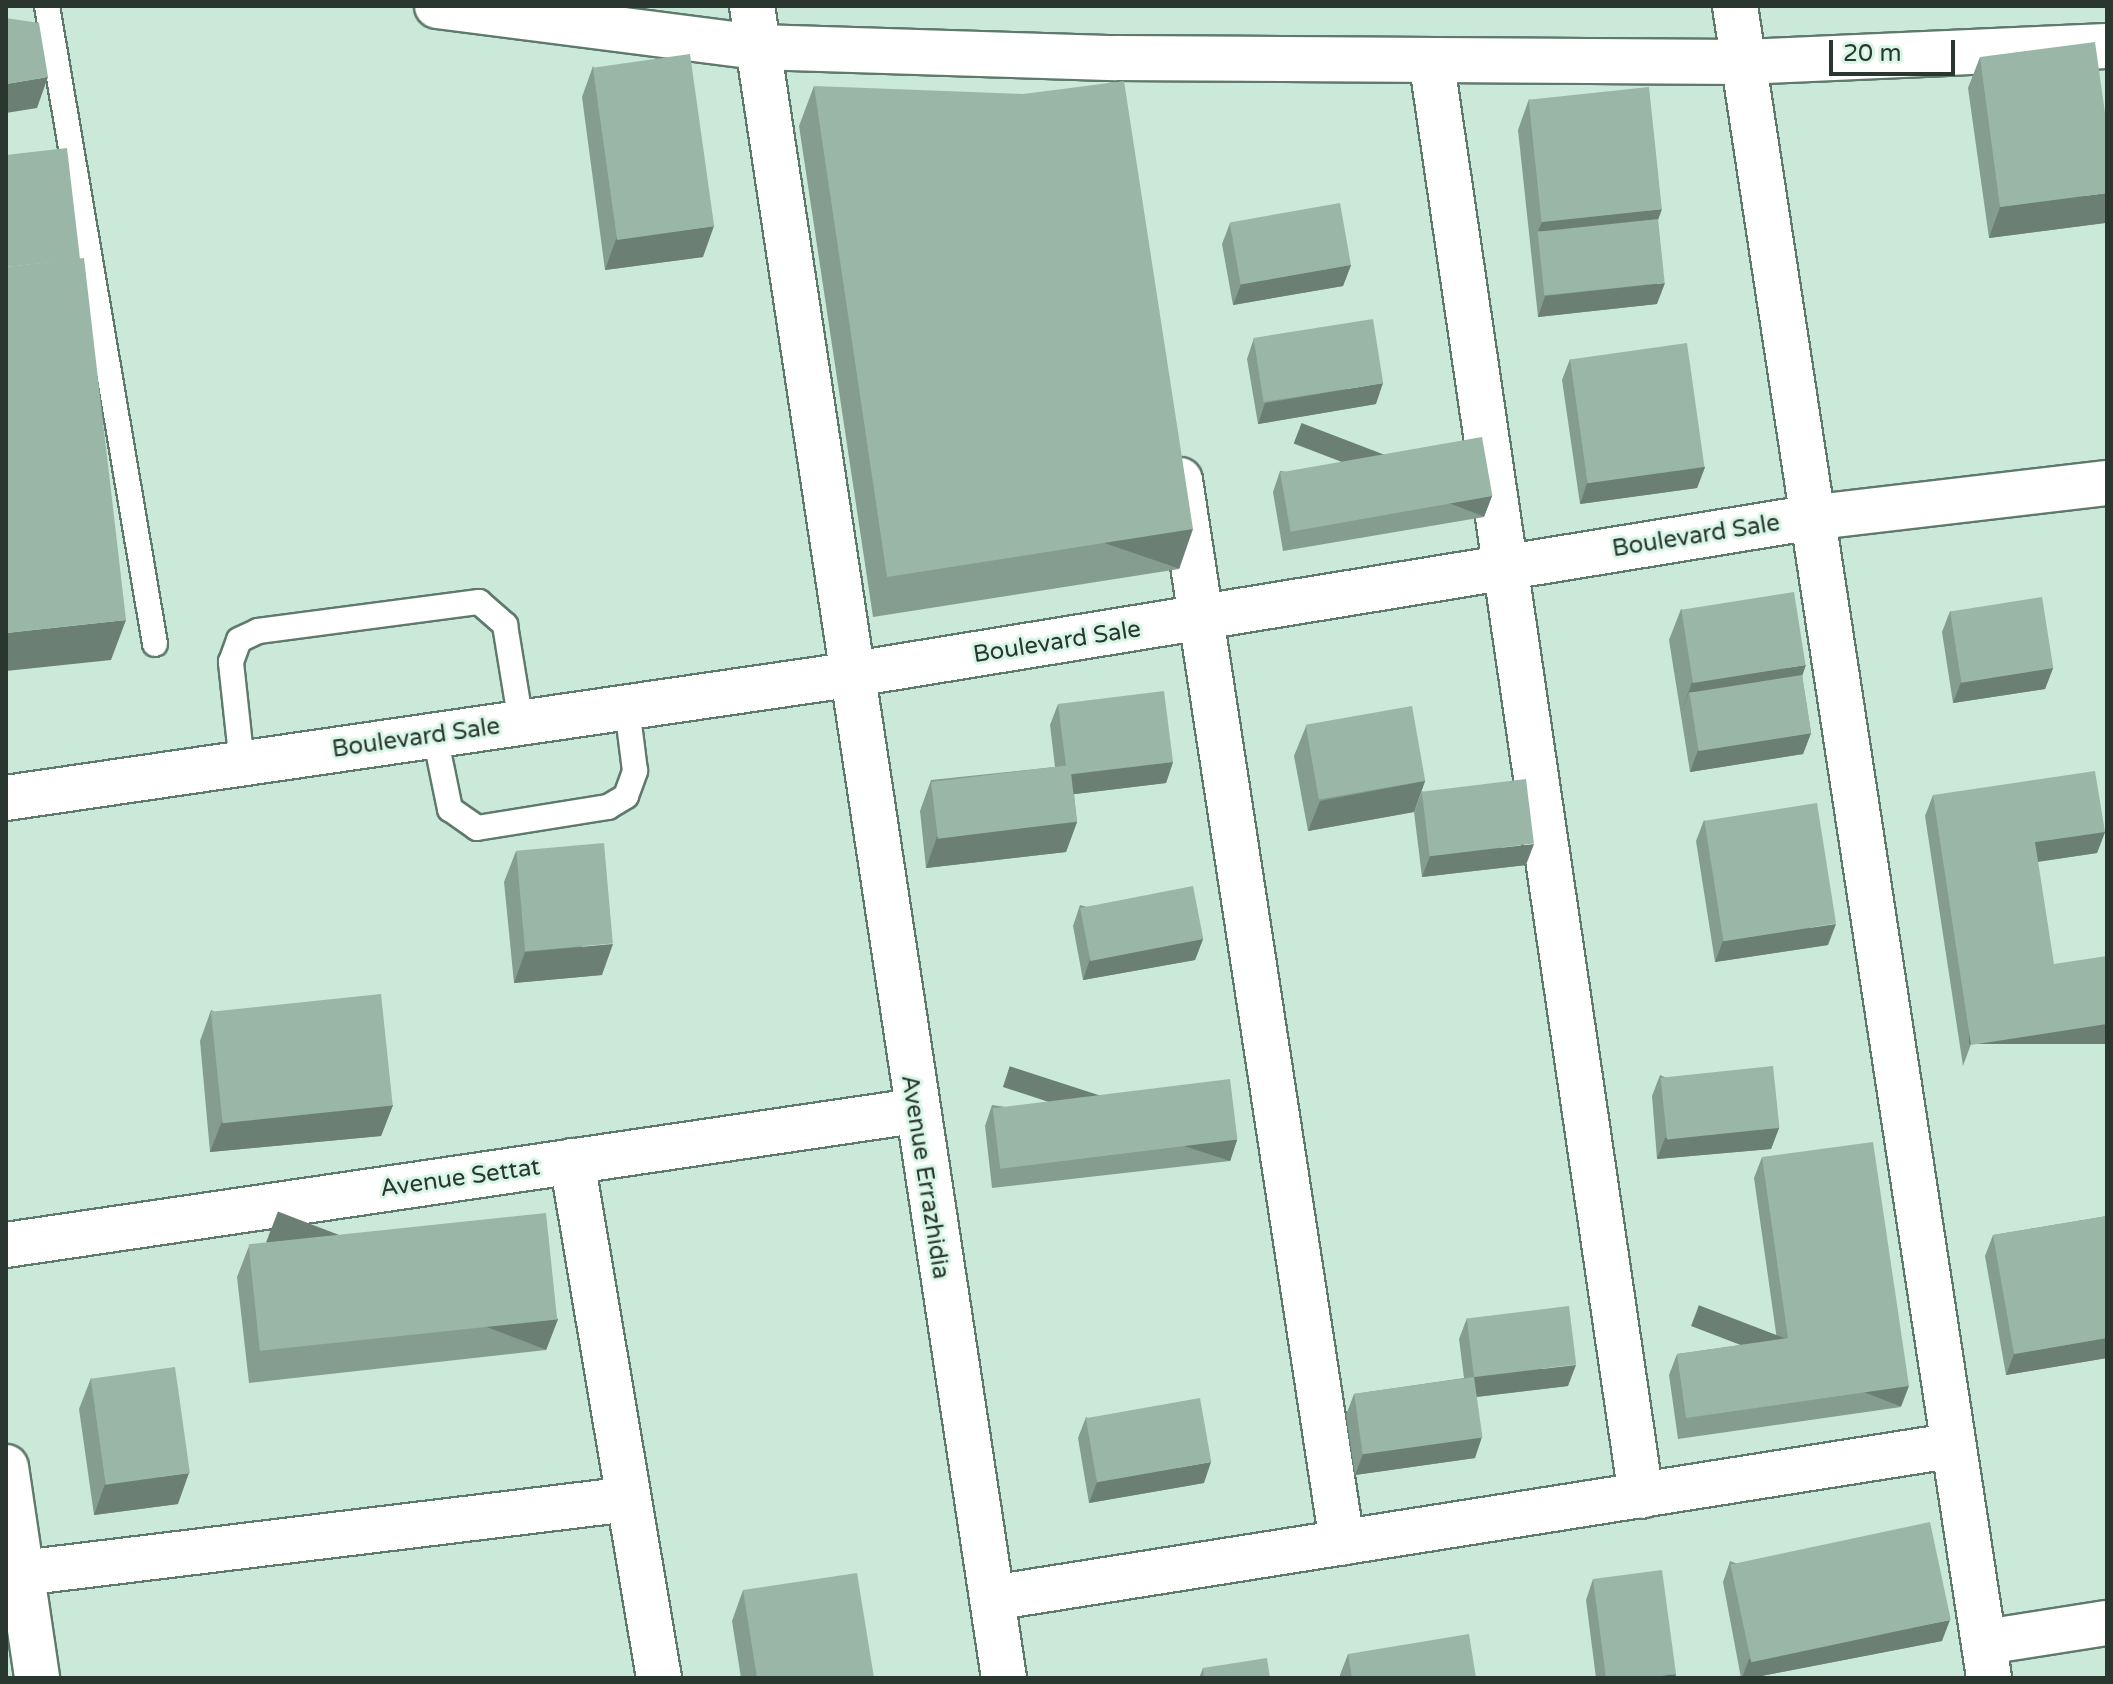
<!DOCTYPE html>
<style>
body{margin:0}
#map{position:relative;width:2113px;height:1684px;overflow:hidden;background:#cbe9d9;font-family:"Varela Round",sans-serif}
div>[style]{position:absolute}
.roads{filter:drop-shadow(2px 0 #5f7a6c) drop-shadow(-2px 0 #5f7a6c) drop-shadow(0 2px #5f7a6c) drop-shadow(0 -2px #5f7a6c)}
.service>*{height:24px;margin:-12px;padding:0 12px;transform-origin:12px;border-radius:12px;background:#fff}
.minor>*{height:44px;margin:-22px;padding:0 22px;transform-origin:22px;border-radius:22px;background:#fff}
.tertiary>*{height:44px;margin:-22px;padding:0 22px;transform-origin:22px;border-radius:22px;background:#fff}
.wall>*{inset:0;background:#849d90}
.shaded-wall>*{inset:0;background:#6b7f75;transform-origin:0 0}
.building>*{inset:0;background:#99b6a7;transform-origin:0 0}
span{translate:-50% -50%;white-space:nowrap;text-align:center;line-height:1.15;-webkit-text-stroke:6px #d8f6e6;paint-order:stroke}
.street-label{font-size:24px;color:#2a3630}
.frame{position:absolute;inset:0;border:8px solid #2a3630;pointer-events:none}
.scale{position:absolute;left:1829px;top:40px;width:126px;height:36px;box-sizing:border-box;border:4px solid #2a3630;border-top:0;padding-left:10px;font-size:24px;line-height:28px;white-space:nowrap;color:#2a3630;-webkit-text-stroke:6px #d8f6e6;paint-order:stroke}
</style>
<div id="map">
<div class="roads">
<div class="service">
<div style="left:47px;top:6px;width:647px;rotate:80.39deg"></div>
<div style="left:435px;top:736px;width:75px;rotate:78.4deg"></div>
<div style="left:450px;top:809px;width:33px;rotate:35deg"></div>
<div style="left:477px;top:828px;width:133px;rotate:-9.1deg"></div>
<div style="left:608px;top:807px;width:21px;rotate:-31deg"></div>
<div style="left:626px;top:796px;width:27px;rotate:-70deg"></div>
<div style="left:635px;top:771px;width:64px;rotate:-97.2deg"></div>
<div style="left:242px;top:764px;width:103px;rotate:-96.2deg"></div>
<div style="left:231px;top:662px;width:23px;rotate:-70deg"></div>
<div style="left:239px;top:640px;width:21px;rotate:-25deg"></div>
<div style="left:258px;top:631px;width:223px;rotate:-7.5deg"></div>
<div style="left:479px;top:602px;width:35px;rotate:41deg"></div>
<div style="left:505px;top:625px;width:99px;rotate:80.7deg"></div>
</div>
<div class="minor">
<div style="left:437px;top:6px;width:324px;rotate:7.3deg"></div>
<div style="left:758px;top:47px;width:358px;rotate:1.8deg"></div>
<div style="left:1116px;top:58px;width:626px;rotate:0.37deg"></div>
<div style="left:1742px;top:62px;width:365px;rotate:-2.5deg"></div>
<div style="left:752px;top:6px;width:1691px;rotate:81.43deg"></div>
<div style="left:1735px;top:6px;width:1691px;rotate:81.36deg"></div>
<div style="left:1432px;top:65px;width:1446px;rotate:81.69deg"></div>
<div style="left:1180px;top:480px;width:1075px;rotate:81.33deg"></div>
<div style="left:572px;top:1161px;width:524px;rotate:80.45deg"></div>
<div style="left:6px;top:1245px;width:918px;rotate:-8.39deg"></div>
<div style="left:6px;top:1467px;width:213px;rotate:81.6deg"></div>
<div style="left:22px;top:1573px;width:611px;rotate:-6.95deg"></div>
<div style="left:992px;top:1598px;width:970px;rotate:-9.02deg"></div>
<div style="left:1985px;top:1642px;width:123px;rotate:-8.9deg"></div>
</div>
<div class="tertiary">
<div style="left:6px;top:798px;width:851px;rotate:-8.31deg"></div>
<div style="left:848px;top:675px;width:973px;rotate:-9.29deg"></div>
<div style="left:1808px;top:518px;width:301px;rotate:-6.7deg"></div>
</div>
</div>
<div class="wall">
<div style="clip-path:polygon(1980px 57px,2105px 223px,1989px 238px,1968px 88px)"></div>
<div style="clip-path:polygon(593px 66px,703px 257px,605px 270px,582px 97px)"></div>
<div style="clip-path:polygon(814px 86px,1179px 569px,873px 617px,799px 126px)"></div>
<div style="clip-path:polygon(1529px 99px,1658px 219px,1657px 304px,1538px 317px,1518px 130px)"></div>
<div style="clip-path:polygon(1230px 223px,1351px 265px,1343px 286px,1233px 305px,1222px 244px)"></div>
<div style="clip-path:polygon(1254px 338px,1376px 404px,1258px 424px,1247px 359px)"></div>
<div style="clip-path:polygon(1570px 359px,1705px 467px,1697px 488px,1580px 504px,1562px 380px)"></div>
<div style="clip-path:polygon(1280px 471px,1492px 496px,1484px 517px,1283px 551px,1273px 492px)"></div>
<div style="clip-path:polygon(1681px 609px,1802px 675px,1811px 733px,1803px 754px,1690px 772px,1669px 640px)"></div>
<div style="clip-path:polygon(1950px 611px,2053px 668px,2045px 689px,1953px 703px,1942px 632px)"></div>
<div style="clip-path:polygon(1058px 704px,1173px 762px,1166px 783px,1074px 794px,1077px 822px,1066px 852px,926px 868px,920px 811px,931px 780px,1055px 767px,1050px 725px)"></div>
<div style="clip-path:polygon(1306px 726px,1425px 781px,1414px 812px,1308px 831px,1294px 756px)"></div>
<div style="clip-path:polygon(1422px 791px,1526px 865px,1422px 877px,1414px 812px)"></div>
<div style="clip-path:polygon(1933px 795px,2105px 832px,2097px 853px,2038px 862px,1963px 1066px,1925px 816px)"></div>
<div style="clip-path:polygon(1704px 820px,1828px 945px,1715px 962px,1696px 841px)"></div>
<div style="clip-path:polygon(516px 851px,602px 975px,514px 983px,504px 882px)"></div>
<div style="clip-path:polygon(1080px 905px,1203px 939px,1195px 960px,1083px 980px,1073px 926px)"></div>
<div style="clip-path:polygon(211px 1010px,393px 1105px,381px 1136px,210px 1152px,200px 1041px)"></div>
<div style="clip-path:polygon(1660px 1075px,1779px 1128px,1771px 1149px,1657px 1159px,1652px 1096px)"></div>
<div style="clip-path:polygon(992px 1105px,1237px 1140px,1230px 1161px,992px 1188px,985px 1126px)"></div>
<div style="clip-path:polygon(1762px 1157px,1901px 1407px,1678px 1439px,1669px 1375px,1677px 1354px,1777px 1340px,1754px 1178px)"></div>
<div style="clip-path:polygon(2107px 1216px,2107px 1358px,2006px 1375px,1985px 1256px,1993px 1235px)"></div>
<div style="clip-path:polygon(249px 1246px,558px 1319px,546px 1350px,249px 1383px,237px 1277px)"></div>
<div style="clip-path:polygon(1467px 1318px,1568px 1386px,1477px 1397px,1475px 1458px,1355px 1475px,1346px 1415px,1354px 1394px,1464px 1378px,1459px 1339px)"></div>
<div style="clip-path:polygon(91px 1378px,178px 1504px,94px 1515px,79px 1409px)"></div>
<div style="clip-path:polygon(1086px 1417px,1204px 1483px,1089px 1503px,1078px 1438px)"></div>
<div style="clip-path:polygon(1730px 1561px,1942px 1641px,1751px 1678px,1741px 1678px,1723px 1582px)"></div>
<div style="clip-path:polygon(1593px 1579px,1675px 1678px,1596px 1678px,1586px 1600px)"></div>
<div style="clip-path:polygon(743px 1590px,874px 1678px,741px 1678px,732px 1621px)"></div>
<div style="clip-path:polygon(1348px 1654px,1476px 1678px,1340px 1678px,1340px 1675px)"></div>
<div style="clip-path:polygon(1203px 1668px,1270px 1678px,1199px 1678px)"></div>
</div>
<div class="shaded-wall">
<div style="clip-path:polygon(48px 77px,37px 108px,6px 113px,6px 84px)"></div>
<div style="clip-path:polygon(2107px 193px,2107px 217px,2105px 223px,1989px 238px,2000px 207px)"></div>
<div style="clip-path:polygon(1662px 209px,1651px 240px,1538px 231px,1542px 222px)"></div>
<div style="clip-path:polygon(714px 226px,703px 257px,605px 270px,616px 239px)"></div>
<div style="clip-path:polygon(1351px 265px,1343px 286px,1233px 305px,1241px 284px)"></div>
<div style="clip-path:polygon(1665px 283px,1657px 304px,1538px 317px,1545px 296px)"></div>
<div style="clip-path:polygon(1383px 383px,1376px 404px,1258px 424px,1265px 403px)"></div>
<div style="clip-path:polygon(1705px 467px,1697px 488px,1580px 504px,1587px 483px)"></div>
<div style="left:1492px;top:496px;width:22px;height:204px;rotate:111deg"></div>
<div style="left:1193px;top:529px;width:42px;height:310px;rotate:109deg"></div>
<div style="clip-path:polygon(126px 620px,111px 660px,6px 671px,6px 633px)"></div>
<div style="clip-path:polygon(1806px 665px,1795px 696px,1689px 692px,1681px 713px,1692px 682px)"></div>
<div style="clip-path:polygon(2053px 668px,2045px 689px,1953px 703px,1961px 682px)"></div>
<div style="clip-path:polygon(1811px 733px,1803px 754px,1690px 772px,1698px 750px)"></div>
<div style="clip-path:polygon(1173px 762px,1166px 783px,1059px 796px,1067px 775px)"></div>
<div style="clip-path:polygon(1425px 781px,1414px 812px,1308px 831px,1320px 801px)"></div>
<div style="clip-path:polygon(1077px 822px,1066px 852px,926px 868px,937px 837px)"></div>
<div style="clip-path:polygon(2105px 832px,2097px 853px,2028px 863px,2035px 842px)"></div>
<div style="clip-path:polygon(1534px 844px,1526px 865px,1422px 877px,1430px 856px)"></div>
<div style="clip-path:polygon(1836px 924px,1828px 945px,1715px 962px,1723px 941px)"></div>
<div style="clip-path:polygon(1203px 939px,1195px 960px,1083px 980px,1090px 959px)"></div>
<div style="clip-path:polygon(613px 944px,602px 975px,514px 983px,525px 952px)"></div>
<div style="left:2107px;top:1024px;width:20px;height:138px;rotate:90deg"></div>
<div style="clip-path:polygon(393px 1105px,381px 1136px,210px 1152px,222px 1121px)"></div>
<div style="clip-path:polygon(1779px 1128px,1771px 1149px,1657px 1159px,1665px 1138px)"></div>
<div style="left:1237px;top:1140px;width:22px;height:239px;rotate:108deg"></div>
<div style="left:558px;top:1319px;width:33px;height:300px;rotate:111deg"></div>
<div style="clip-path:polygon(2107px 1338px,2107px 1358px,2006px 1375px,2014px 1354px)"></div>
<div style="clip-path:polygon(1576px 1365px,1568px 1386px,1466px 1398px,1474px 1377px)"></div>
<div style="left:1909px;top:1386px;width:22px;height:225px;rotate:111deg"></div>
<div style="clip-path:polygon(1482px 1437px,1475px 1458px,1355px 1475px,1363px 1454px)"></div>
<div style="clip-path:polygon(1211px 1462px,1204px 1483px,1089px 1503px,1097px 1482px)"></div>
<div style="clip-path:polygon(189px 1473px,178px 1504px,94px 1515px,105px 1484px)"></div>
<div style="clip-path:polygon(1950px 1620px,1942px 1641px,1751px 1678px,1742px 1678px,1749px 1659px)"></div>
<div style="clip-path:polygon(1676px 1674px,1675px 1678px,1645px 1678px)"></div>
</div>
<div class="building">
<div style="clip-path:polygon(6px 18px,39px 23px,48px 77px,6px 84px)"></div>
<div style="clip-path:polygon(2095px 42px,2107px 127px,2107px 193px,2000px 207px,1980px 57px)"></div>
<div style="left:690px;top:54px;width:174px;height:98px;rotate:82deg"></div>
<div style="clip-path:polygon(1124px 81px,1193px 529px,887px 577px,814px 86px,1023px 94px)"></div>
<div style="left:1649px;top:87px;width:123px;height:121px;rotate:84deg"></div>
<div style="clip-path:polygon(67px 148px,80px 259px,6px 267px,6px 155px)"></div>
<div style="left:1340px;top:203px;width:63px;height:112px;rotate:80deg"></div>
<div style="left:1658px;top:219px;width:64px;height:121px;rotate:84deg"></div>
<div style="clip-path:polygon(84px 258px,126px 620px,6px 633px,6px 267px)"></div>
<div style="left:1373px;top:319px;width:65px;height:121px;rotate:81deg"></div>
<div style="left:1687px;top:343px;width:125px;height:118px;rotate:82deg"></div>
<div style="left:1482px;top:437px;width:60px;height:205px;rotate:80deg"></div>
<div style="left:1794px;top:592px;width:74px;height:114px;rotate:81deg"></div>
<div style="left:2042px;top:597px;width:72px;height:93px;rotate:81deg"></div>
<div style="left:1802px;top:675px;width:59px;height:114px;rotate:81deg"></div>
<div style="clip-path:polygon(1164px 691px,1173px 762px,1071px 774px,1070px 765px,1066px 766px,1058px 704px)"></div>
<div style="left:1412px;top:706px;width:76px;height:108px;rotate:80deg"></div>
<div style="left:1070px;top:765px;width:57px;height:140px;rotate:83deg"></div>
<div style="clip-path:polygon(2095px 771px,2105px 832px,2035px 842px,2054px 964px,2107px 956px,2107px 1024px,1971px 1045px,1933px 795px)"></div>
<div style="left:1526px;top:779px;width:65px;height:105px;rotate:83deg"></div>
<div style="left:1817px;top:803px;width:122px;height:114px;rotate:81deg"></div>
<div style="left:604px;top:843px;width:101px;height:88px;rotate:85deg"></div>
<div style="left:1193px;top:886px;width:54px;height:115px;rotate:79deg"></div>
<div style="left:381px;top:994px;width:112px;height:171px;rotate:84deg"></div>
<div style="left:1773px;top:1066px;width:62px;height:113px;rotate:84deg"></div>
<div style="left:1230px;top:1079px;width:61px;height:239px;rotate:83deg"></div>
<div style="clip-path:polygon(1873px 1142px,1909px 1386px,1686px 1418px,1677px 1354px,1788px 1338px,1762px 1157px)"></div>
<div style="left:546px;top:1213px;width:107px;height:299px;rotate:84deg"></div>
<div style="clip-path:polygon(2107px 1216px,2107px 1338px,2014px 1354px,1993px 1235px)"></div>
<div style="left:1569px;top:1306px;width:59px;height:103px;rotate:83deg"></div>
<div style="left:175px;top:1367px;width:107px;height:85px;rotate:82deg"></div>
<div style="left:1474px;top:1377px;width:61px;height:121px;rotate:82deg"></div>
<div style="left:1200px;top:1398px;width:65px;height:116px;rotate:80deg"></div>
<div style="left:1930px;top:1522px;width:100px;height:204px;rotate:78deg"></div>
<div style="clip-path:polygon(1662px 1570px,1676px 1674px,1645px 1678px,1606px 1678px,1593px 1579px)"></div>
<div style="clip-path:polygon(857px 1573px,874px 1678px,757px 1678px,743px 1590px)"></div>
<div style="clip-path:polygon(1469px 1634px,1476px 1678px,1352px 1678px,1348px 1654px)"></div>
<div style="clip-path:polygon(1267px 1658px,1270px 1678px,1204px 1678px,1203px 1668px)"></div>
</div>
<div class="street-label">
<span style="left:1696px;top:536px;rotate:-9deg">Boulevard Sale</span>
<span style="left:1057px;top:642px;rotate:-9deg">Boulevard Sale</span>
<span style="left:416px;top:738px;rotate:-8deg">Boulevard Sale</span>
<span style="left:925px;top:1177px;rotate:81deg">Avenue Errazhidia</span>
<span style="left:460px;top:1178px;rotate:-8deg">Avenue Settat</span>
</div>
<div class="frame"></div>
<div class="scale">20 m</div>
</div>
